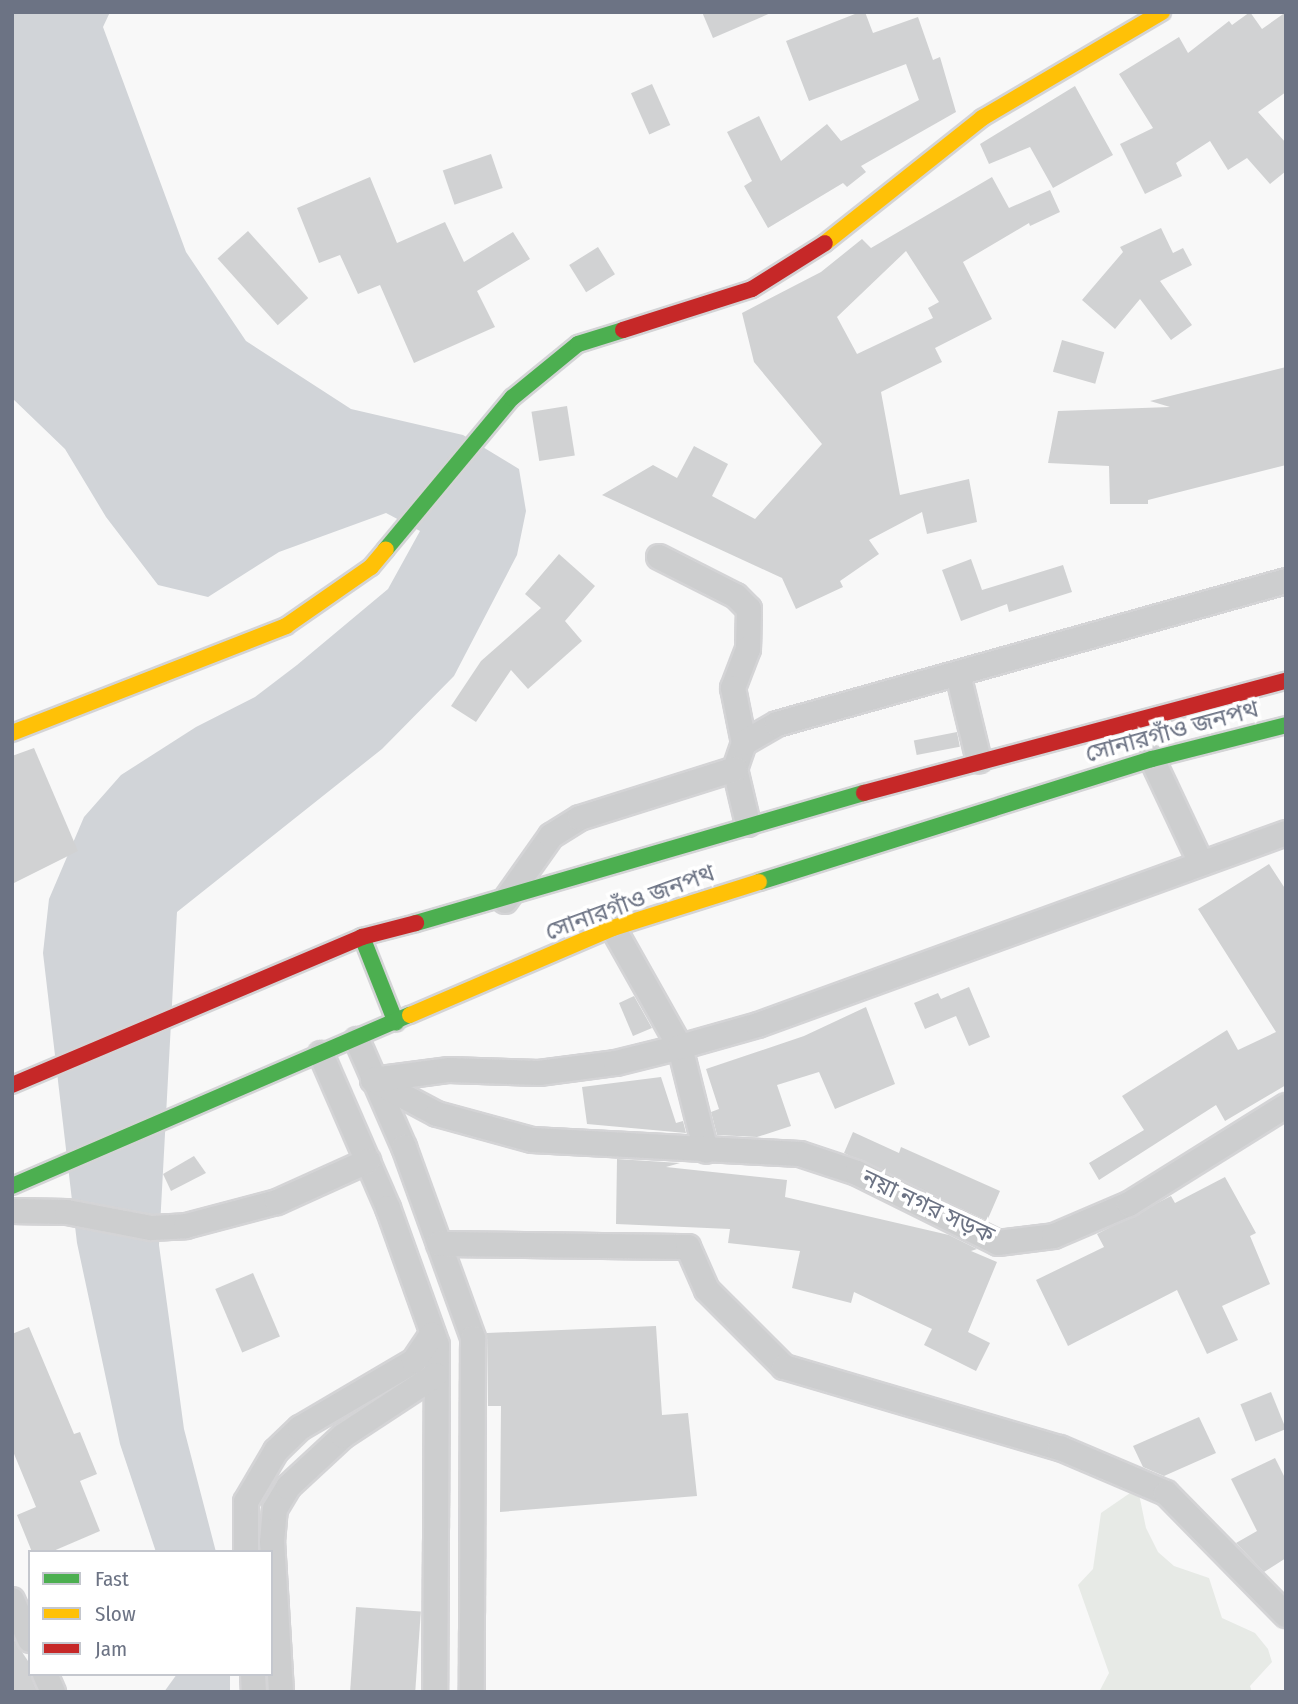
<!DOCTYPE html>
<meta charset="utf-8">
<style>
body{margin:0}
#map{position:relative;width:1298px;height:1704px;overflow:hidden;background:#f8f8f8;font-family:"Fira Sans Condensed","Noto Sans Bengali",sans-serif}
div>[style]{position:absolute}
.green>*{inset:0;background:#e7eae6}
.water>*{inset:0;background:#d1d4d8}
.building>*{inset:0;background:#d1d2d3;transform-origin:0 0}
.roads{filter:drop-shadow(2px 0 #d4d4d6) drop-shadow(-2px 0 #d4d4d6) drop-shadow(0 2px #d4d4d6) drop-shadow(0 -2px #d4d4d6)}
.street>*{height:24px;margin:-12px;padding:0 12px;transform-origin:12px;border-radius:12px;background:#cdcecf}
.fast>*{height:16px;margin:-8px;padding:0 8px;transform-origin:8px;border-radius:8px;background:#4caf50}
.slow>*{height:16px;margin:-8px;padding:0 8px;transform-origin:8px;border-radius:8px;background:#ffc107}
.jam>*{height:16px;margin:-8px;padding:0 8px;transform-origin:8px;border-radius:8px;background:#c62828}
span{translate:-50% -50%;white-space:nowrap;text-align:center;line-height:1.15;-webkit-text-stroke:7px #fff;paint-order:stroke}
.street-label{font-size:24px;color:#6c7384}
.frame{position:absolute;inset:0;border:14px solid #6c7384;pointer-events:none}
.legend{position:absolute;left:28px;top:1550px;width:245px;height:126px;box-sizing:border-box;background:#fff;border:2px solid #c4c7ce;margin:0;padding:9px 12px;list-style:none;font-size:21px;color:#6c7384}
.legend li{display:flex;align-items:center;gap:14px;height:35px}
.legend b{width:35px;border:2px solid #c4c7ce}
</style>
<div id="map">
<div class="green">
<div style="clip-path:polygon(1130px 1493px,1139px 1494px,1146px 1528px,1158px 1552px,1174px 1566px,1209px 1578px,1222px 1618px,1255px 1633px,1268px 1649px,1272px 1662px,1250px 1686px,1252px 1692px,1099px 1692px,1109px 1673px,1078px 1585px,1093px 1569px,1101px 1513px)"></div>
</div>
<div class="water">
<div style="clip-path:polygon(12px 12px,110px 12px,103px 27px,186px 252px,246px 341px,351px 409px,463px 435px,519px 469px,526px 511px,517px 555px,454px 676px,382px 749px,177px 912px,159px 1245px,184px 1429px,216px 1552px,156px 1552px,120px 1444px,77px 1243px,43px 953px,49px 899px,84px 817px,121px 775px,196px 727px,255px 697px,297px 665px,388px 589px,420px 531px,386px 513px,279px 552px,208px 597px,158px 585px,106px 517px,65px 449px,12px 398px)"></div>
<div style="clip-path:polygon(177px 1674px,230px 1674px,230px 1692px,164px 1692px)"></div>
</div>
<div class="building">
<div style="clip-path:polygon(702px 12px,773px 12px,713px 38px)"></div>
<div style="clip-path:polygon(860px 12px,865px 12px,873px 33px,918px 17px,933px 60px,940px 57px,956px 112px,861px 166px,866px 172px,847px 187px,843px 183px,768px 228px,744px 186px,752px 181px,727px 132px,759px 116px,781px 161px,827px 124px,841px 141px,919px 100px,906px 64px,809px 101px,786px 41px)"></div>
<div style="clip-path:polygon(1250px 12px,1262px 29px,1286px 12px,1286px 92px,1258px 112px,1286px 143px,1286px 171px,1270px 184px,1247px 158px,1228px 170px,1210px 141px,1176px 163px,1182px 176px,1145px 194px,1120px 144px,1153px 128px,1119px 74px,1179px 37px,1188px 53px,1229px 21px,1232px 25px)"></div>
<div style="left:652px;top:84px;width:45px;height:23px;rotate:66deg"></div>
<div style="clip-path:polygon(1075px 86px,1113px 155px,1053px 188px,1030px 147px,989px 164px,980px 144px)"></div>
<div style="left:491px;top:154px;width:36px;height:51px;rotate:71deg"></div>
<div style="clip-path:polygon(370px 177px,397px 243px,445px 222px,464px 262px,513px 232px,530px 259px,477px 291px,495px 327px,414px 363px,380px 285px,358px 294px,340px 255px,319px 263px,297px 208px)"></div>
<div style="clip-path:polygon(evenodd,992px 177px,1009px 208px,1050px 190px,1060px 212px,1030px 226px,1029px 223px,963px 262px,992px 319px,935px 348px,942px 362px,881px 392px,900px 495px,969px 479px,977px 522px,927px 534px,922px 512px,869px 540px,879px 554px,840px 581px,843px 587px,796px 609px,782px 578px,602px 495px,653px 465px,677px 478px,694px 446px,728px 464px,712px 496px,755px 519px,822px 444px,754px 362px,742px 313px,821px 272px,862px 239px,871px 248px,992px 177px,906px 251px,939px 302px,928px 308px,933px 318px,857px 354px,837px 317px,906px 251px)"></div>
<div style="clip-path:polygon(1161px 228px,1173px 253px,1183px 248px,1192px 265px,1160px 281px,1192px 325px,1171px 340px,1140px 299px,1115px 329px,1082px 300px,1123px 252px,1120px 247px)"></div>
<div style="left:248px;top:231px;width:90px;height:41px;rotate:48deg"></div>
<div style="left:598px;top:247px;width:32px;height:34px;rotate:58deg"></div>
<div style="left:1062px;top:340px;width:44px;height:33px;rotate:16deg"></div>
<div style="clip-path:polygon(1286px 367px,1286px 465px,1148px 500px,1148px 504px,1110px 504px,1109px 466px,1048px 463px,1058px 411px,1170px 407px,1150px 401px)"></div>
<div style="left:567px;top:406px;width:50px;height:36px;rotate:81deg"></div>
<div style="clip-path:polygon(559px 554px,595px 586px,565px 621px,582px 641px,528px 689px,511px 670px,476px 722px,451px 706px,481px 661px,541px 608px,525px 594px)"></div>
<div style="clip-path:polygon(971px 559px,982px 590px,1063px 565px,1072px 592px,1009px 612px,1007px 604px,961px 621px,942px 570px)"></div>
<div style="left:957px;top:732px;width:15px;height:44px;rotate:79deg"></div>
<div style="clip-path:polygon(34px 748px,78px 851px,12px 884px,12px 756px)"></div>
<div style="clip-path:polygon(1269px 864px,1286px 890px,1286px 1085px,1225px 1121px,1216px 1105px,1099px 1180px,1089px 1163px,1144px 1130px,1122px 1096px,1227px 1030px,1238px 1050px,1276px 1032px,1198px 909px)"></div>
<div style="clip-path:polygon(969px 987px,990px 1037px,969px 1046px,956px 1016px,925px 1029px,914px 1003px,938px 993px,941px 999px)"></div>
<div style="clip-path:polygon(634px 996px,652px 1028px,633px 1036px,619px 1003px)"></div>
<div style="clip-path:polygon(866px 1007px,895px 1084px,835px 1109px,819px 1072px,777px 1085px,791px 1126px,757px 1137px,717px 1135px,711px 1112px,719px 1109px,706px 1069px,804px 1036px)"></div>
<div style="clip-path:polygon(661px 1077px,676px 1123px,683px 1121px,686px 1133px,587px 1124px,582px 1087px)"></div>
<div style="clip-path:polygon(853px 1132px,899px 1153px,901px 1147px,1000px 1191px,987px 1221px,844px 1153px)"></div>
<div style="clip-path:polygon(194px 1156px,206px 1173px,171px 1191px,163px 1174px)"></div>
<div style="clip-path:polygon(617px 1159px,680px 1163px,666px 1167px,787px 1180px,785px 1197px,949px 1235px,977px 1249px,971px 1251px,997px 1262px,968px 1332px,990px 1343px,976px 1371px,924px 1345px,932px 1329px,854px 1292px,851px 1303px,792px 1288px,800px 1251px,728px 1243px,730px 1229px,616px 1224px)"></div>
<div style="clip-path:polygon(1225px 1177px,1256px 1233px,1250px 1236px,1270px 1284px,1222px 1306px,1238px 1340px,1207px 1354px,1177px 1290px,1068px 1346px,1036px 1280px,1104px 1247px,1097px 1234px,1171px 1196px,1175px 1203px)"></div>
<div style="left:253px;top:1273px;width:69px;height:41px;rotate:67deg"></div>
<div style="clip-path:polygon(656px 1326px,662px 1415px,688px 1413px,697px 1496px,500px 1512px,501px 1406px,488px 1406px,487px 1333px)"></div>
<div style="clip-path:polygon(29px 1327px,74px 1434px,80px 1432px,97px 1474px,80px 1481px,100px 1531px,51px 1552px,32px 1552px,17px 1515px,36px 1507px,12px 1449px,12px 1334px)"></div>
<div style="left:1271px;top:1392px;width:40px;height:33px;rotate:68deg"></div>
<div style="clip-path:polygon(1199px 1417px,1216px 1453px,1164px 1476px,1143px 1467px,1133px 1446px)"></div>
<div style="clip-path:polygon(1275px 1458px,1286px 1480px,1286px 1558px,1264px 1572px,1236px 1543px,1257px 1531px,1231px 1479px)"></div>
<div style="left:356px;top:1607px;width:65px;height:85px;rotate:4deg"></div>
<div style="clip-path:polygon(12px 1637px,30px 1664px,37px 1692px,12px 1692px)"></div>
</div>
<div class="roads">
<div class="street">
<div style="left:659px;top:557px;width:86px;rotate:26.9deg"></div>
<div style="left:736px;top:596px;width:18px;rotate:45deg"></div>
<div style="left:749px;top:609px;width:40px;rotate:91.4deg"></div>
<div style="left:748px;top:649px;width:42px;rotate:111deg"></div>
<div style="left:733px;top:688px;width:56px;rotate:78.7deg"></div>
<div style="left:958px;top:674px;width:89px;rotate:76.4deg"></div>
<div style="left:1152px;top:759px;width:115px;rotate:64.8deg"></div>
<div style="left:748px;top:824px;width:57px;rotate:-103.3deg"></div>
<div style="left:735px;top:769px;width:28px;rotate:-71deg"></div>
<div style="left:744px;top:743px;width:38px;rotate:-30deg"></div>
<div style="left:777px;top:724px;width:529px;rotate:-15.69deg"></div>
<div style="left:505px;top:901px;width:80px;rotate:-54.7deg"></div>
<div style="left:551px;top:836px;width:34px;rotate:-32deg"></div>
<div style="left:580px;top:818px;width:163px;rotate:-17.5deg"></div>
<div style="left:613px;top:928px;width:137px;rotate:60.6deg"></div>
<div style="left:680px;top:1047px;width:107px;rotate:76deg"></div>
<div style="left:357px;top:1040px;width:117px;rotate:66.3deg"></div>
<div style="left:404px;top:1147px;width:203px;rotate:70.1deg"></div>
<div style="left:473px;top:1338px;width:354px;rotate:90.2deg"></div>
<div style="left:321px;top:1054px;width:168px;rotate:66.5deg"></div>
<div style="left:388px;top:1208px;width:145px;rotate:70.3deg"></div>
<div style="left:437px;top:1345px;width:347px;rotate:90.3deg"></div>
<div style="left:373px;top:1080px;width:72px;rotate:28deg"></div>
<div style="left:437px;top:1114px;width:98px;rotate:15.3deg"></div>
<div style="left:532px;top:1140px;width:268px;rotate:3deg"></div>
<div style="left:800px;top:1154px;width:60px;rotate:18.4deg"></div>
<div style="left:857px;top:1173px;width:157px;rotate:26.4deg"></div>
<div style="left:998px;top:1243px;width:56px;rotate:-7.1deg"></div>
<div style="left:1054px;top:1236px;width:82px;rotate:-23.1deg"></div>
<div style="left:1129px;top:1204px;width:185px;rotate:-32deg"></div>
<div style="left:373px;top:1080px;width:77px;rotate:-7.5deg"></div>
<div style="left:449px;top:1070px;width:90px;rotate:1.9deg"></div>
<div style="left:539px;top:1073px;width:78px;rotate:-7.4deg"></div>
<div style="left:616px;top:1063px;width:66px;rotate:-14deg"></div>
<div style="left:680px;top:1047px;width:81px;rotate:-15.8deg"></div>
<div style="left:758px;top:1025px;width:562px;rotate:-19.98deg"></div>
<div style="left:12px;top:1211px;width:55px;rotate:1deg"></div>
<div style="left:67px;top:1212px;width:86px;rotate:10.8deg"></div>
<div style="left:151px;top:1228px;width:35px;rotate:-3deg"></div>
<div style="left:186px;top:1226px;width:94px;rotate:-14.8deg"></div>
<div style="left:277px;top:1202px;width:100px;rotate:-24.3deg"></div>
<div style="left:439px;top:1244px;width:249px;rotate:0.7deg"></div>
<div style="left:688px;top:1247px;width:47px;rotate:66.2deg"></div>
<div style="left:707px;top:1290px;width:109px;rotate:45deg"></div>
<div style="left:784px;top:1367px;width:288px;rotate:16.4deg"></div>
<div style="left:1060px;top:1448px;width:115px;rotate:23deg"></div>
<div style="left:1166px;top:1493px;width:171px;rotate:45.5deg"></div>
<div style="left:246px;top:1552px;width:50px;rotate:-90deg"></div>
<div style="left:246px;top:1502px;width:59px;rotate:-59.5deg"></div>
<div style="left:276px;top:1451px;width:33px;rotate:-44deg"></div>
<div style="left:300px;top:1428px;width:132px;rotate:-30.4deg"></div>
<div style="left:414px;top:1361px;width:32px;rotate:-56deg"></div>
<div style="left:12px;top:1600px;width:44px;rotate:65.8deg"></div>
<div style="left:45px;top:1674px;width:20px;rotate:66deg"></div>
<div style="left:253px;top:1674px;width:18px;rotate:87deg"></div>
<div style="left:281px;top:1692px;width:150px;rotate:-93.4deg"></div>
<div style="left:272px;top:1542px;width:33px;rotate:-85deg"></div>
<div style="left:275px;top:1509px;width:26px;rotate:-59deg"></div>
<div style="left:288px;top:1487px;width:75px;rotate:-42.8deg"></div>
<div style="left:343px;top:1436px;width:111px;rotate:-33.3deg"></div>
</div>
<div class="fast">
<div style="left:386px;top:549px;width:197px;rotate:-50.2deg"></div>
<div style="left:512px;top:398px;width:85px;rotate:-39.3deg"></div>
<div style="left:578px;top:344px;width:47px;rotate:-17.3deg"></div>
<div style="left:759px;top:882px;width:412px;rotate:-17.4deg"></div>
<div style="left:1152px;top:759px;width:138px;rotate:-14.2deg"></div>
<div style="left:416px;top:923px;width:466px;rotate:-16.2deg"></div>
<div style="left:362px;top:937px;width:92px;rotate:68.4deg"></div>
<div style="left:12px;top:1186px;width:433px;rotate:-23.3deg"></div>
</div>
<div class="slow">
<div style="left:825px;top:243px;width:201px;rotate:-38.5deg"></div>
<div style="left:982px;top:118px;width:209px;rotate:-30.5deg"></div>
<div style="left:12px;top:733px;width:294px;rotate:-21.3deg"></div>
<div style="left:286px;top:626px;width:103px;rotate:-34.8deg"></div>
<div style="left:371px;top:567px;width:23px;rotate:-50deg"></div>
<div style="left:410px;top:1015px;width:221px;rotate:-23.2deg"></div>
<div style="left:613px;top:928px;width:153px;rotate:-17.5deg"></div>
</div>
<div class="jam">
<div style="left:623px;top:330px;width:135px;rotate:-17.6deg"></div>
<div style="left:752px;top:289px;width:86px;rotate:-32.2deg"></div>
<div style="left:864px;top:793px;width:437px;rotate:-14.9deg"></div>
<div style="left:12px;top:1085px;width:380px;rotate:-22.9deg"></div>
<div style="left:362px;top:937px;width:56px;rotate:-14.5deg"></div>
</div>
</div>
<div class="street-label">
<span style="left:1172px;top:732px;rotate:-15deg">সোনারগাঁও জনপথ</span>
<span style="left:630px;top:903px;rotate:-20deg">সোনারগাঁও জনপথ</span>
<span style="left:928px;top:1207px;rotate:25deg">নয়া নগর সড়ক</span>
</div>
<div class="frame"></div>
<ul class="legend">
<li><b style="height:9px;background:#4caf50"></b>Fast</li>
<li><b style="height:9px;background:#ffc107"></b>Slow</li>
<li><b style="height:9px;background:#c62828"></b>Jam</li>
</ul>
</div>
